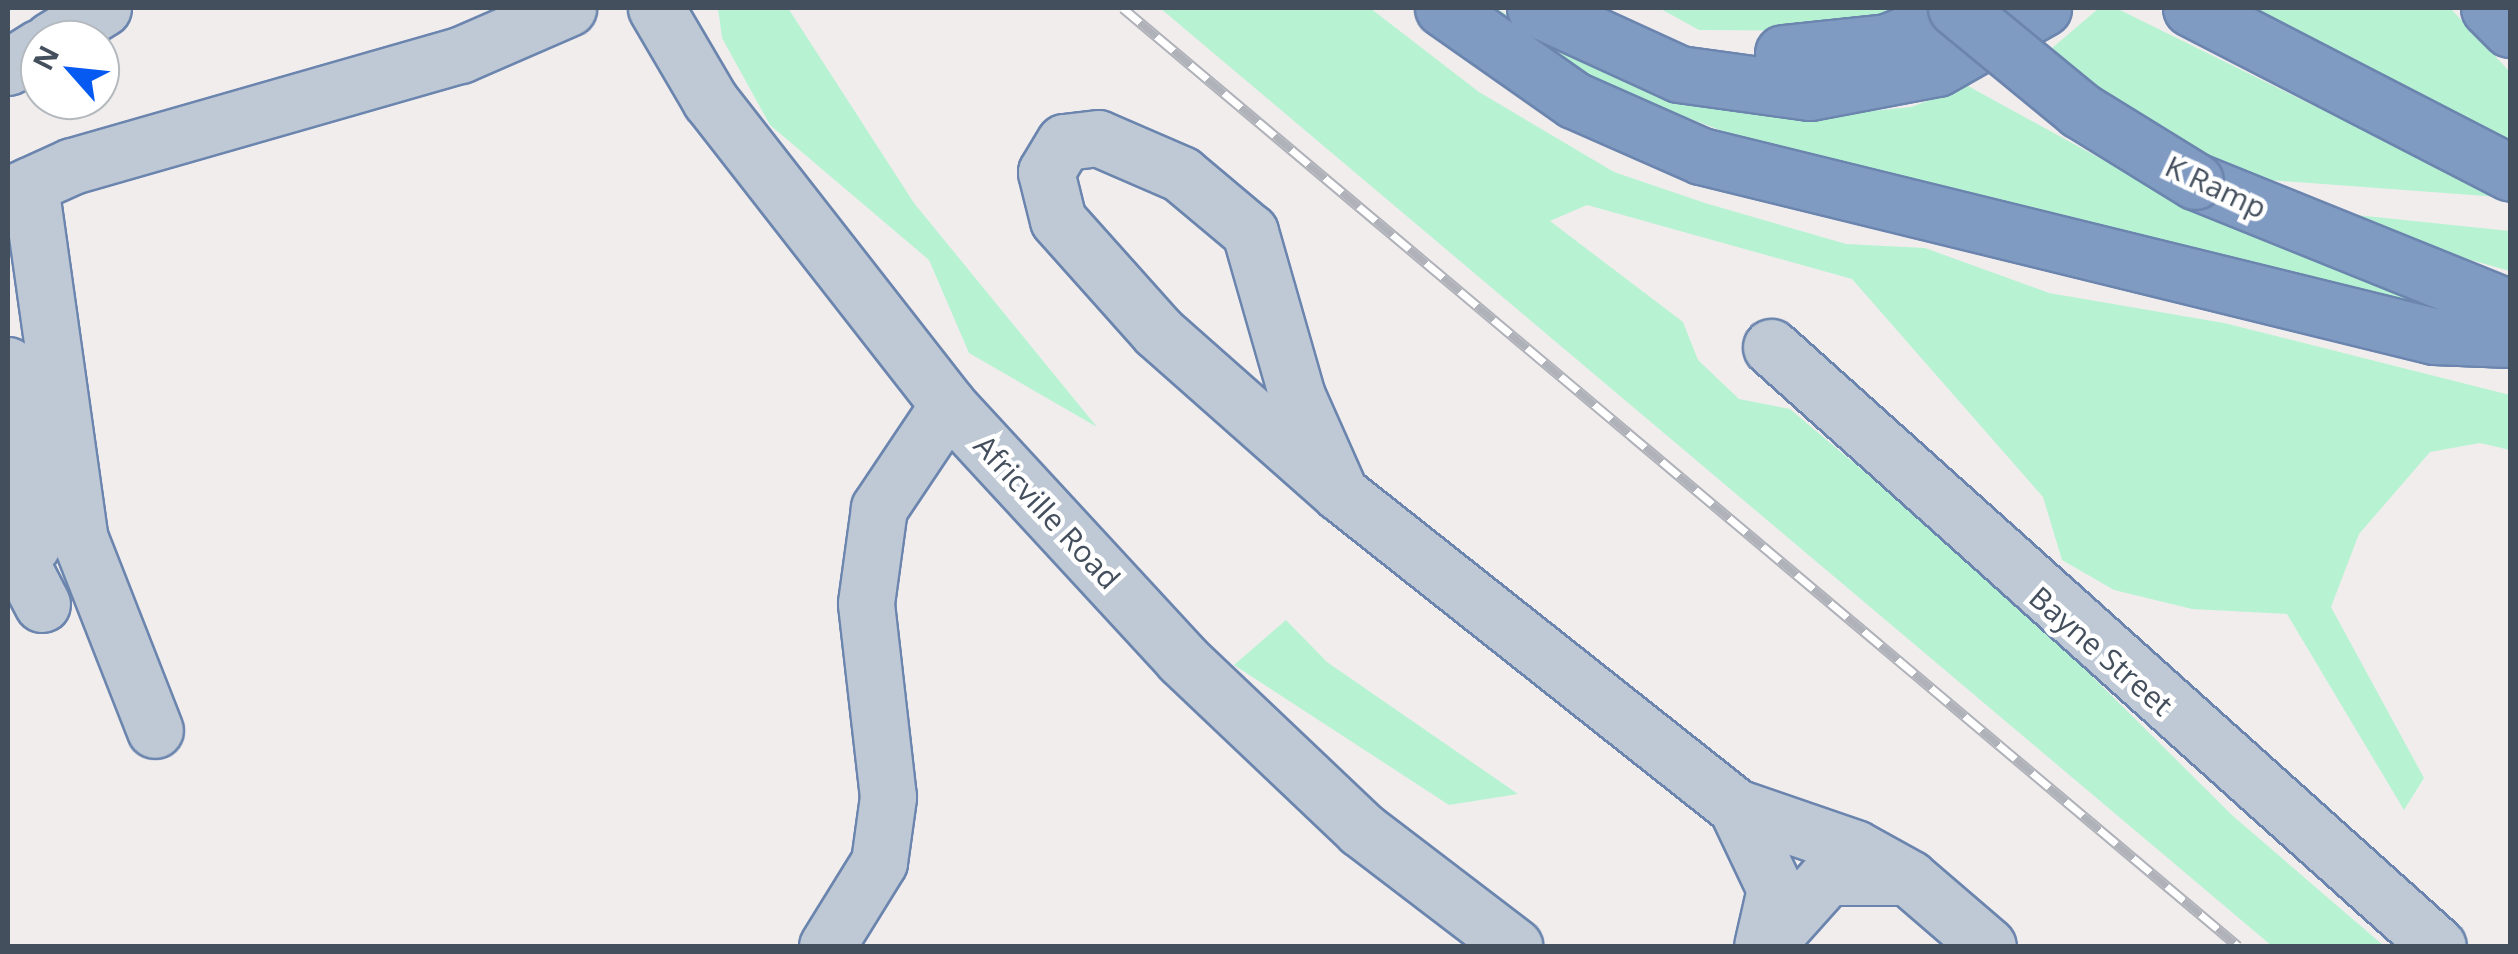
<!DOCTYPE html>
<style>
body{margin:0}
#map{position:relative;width:2518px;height:954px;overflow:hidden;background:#f1eded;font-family:"Open Sans",sans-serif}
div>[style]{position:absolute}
.green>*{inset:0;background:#b7f3d3}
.roads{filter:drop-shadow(2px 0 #6b85ae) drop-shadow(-2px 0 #6b85ae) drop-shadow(0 2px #6b85ae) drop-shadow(0 -2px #6b85ae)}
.minor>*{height:55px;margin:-27.5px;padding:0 27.5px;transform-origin:27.5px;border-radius:27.5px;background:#bfc9d5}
.highway>*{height:55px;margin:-27.5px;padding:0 27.5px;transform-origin:27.5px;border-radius:27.5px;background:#809bc2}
.rail>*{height:11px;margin-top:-5.5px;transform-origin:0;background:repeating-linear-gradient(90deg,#fff 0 22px,#afb2b9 0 44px);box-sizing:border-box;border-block:2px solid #afb2b9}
.bridges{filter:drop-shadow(2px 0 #6b85ae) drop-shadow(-2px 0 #6b85ae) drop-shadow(0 2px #6b85ae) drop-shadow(0 -2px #6b85ae)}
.highway-bridge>*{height:55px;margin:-27.5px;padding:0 27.5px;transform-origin:27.5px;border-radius:27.5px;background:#809bc2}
span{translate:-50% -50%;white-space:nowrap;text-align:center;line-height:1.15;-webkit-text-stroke:9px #fff;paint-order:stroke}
.street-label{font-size:30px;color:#444f5d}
.frame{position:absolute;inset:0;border:10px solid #444f5d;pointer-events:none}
.north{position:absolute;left:20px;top:20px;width:100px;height:100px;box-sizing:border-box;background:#fff;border:2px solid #b4b9be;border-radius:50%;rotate:297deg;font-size:28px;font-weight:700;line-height:40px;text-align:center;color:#444f5d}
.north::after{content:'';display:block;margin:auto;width:35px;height:45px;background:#075af1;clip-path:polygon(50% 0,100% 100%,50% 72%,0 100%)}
</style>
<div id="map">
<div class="green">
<div style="clip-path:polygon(718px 8px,788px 8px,914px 203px,1097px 427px,969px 353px,929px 260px,770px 125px,722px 38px)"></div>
<div style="clip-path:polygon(1160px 8px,1370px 8px,1479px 92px,1614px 172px,1705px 203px,1846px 244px,1925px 248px,2049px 293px,2224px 323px,2510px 395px,2510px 450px,2480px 443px,2430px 452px,2359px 534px,2331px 607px,2424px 778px,2404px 810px,2287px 614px,2192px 609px,2114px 590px,2062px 560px,2043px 497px,1852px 279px,1587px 205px,1550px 221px,1683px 322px,1698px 360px,1739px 399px,1790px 409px,2010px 595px,2233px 816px,2384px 946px,2272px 946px)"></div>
<div style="clip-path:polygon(1480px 8px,1496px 8px,1570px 55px,1725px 110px,1843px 114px,1911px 107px,1968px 86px,2163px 193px,2510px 330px,1733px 135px,1560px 69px)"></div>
<div style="clip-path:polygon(1659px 8px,1937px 8px,1867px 31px,1699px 30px)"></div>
<div style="clip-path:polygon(2099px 8px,2116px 8px,2499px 197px,2254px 179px,2099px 96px,2045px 54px)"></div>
<div style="clip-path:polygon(2234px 8px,2450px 8px,2510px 72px,2510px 149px)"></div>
<div style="clip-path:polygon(2308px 210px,2510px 231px,2510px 271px,2393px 238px)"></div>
<div style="clip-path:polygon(1286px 620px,1327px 662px,1518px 794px,1449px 805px,1234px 665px)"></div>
</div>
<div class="roads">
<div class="minor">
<div style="left:656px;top:8px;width:107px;rotate:59.6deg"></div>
<div style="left:710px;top:100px;width:387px;rotate:52deg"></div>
<div style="left:948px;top:405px;width:345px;rotate:47.3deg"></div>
<div style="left:1182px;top:659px;width:247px;rotate:43.5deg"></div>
<div style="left:1361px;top:829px;width:193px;rotate:37.4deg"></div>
<div style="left:51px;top:40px;width:61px;rotate:-31.6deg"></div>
<div style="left:8px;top:67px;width:38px;rotate:-32deg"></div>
<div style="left:30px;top:185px;width:358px;rotate:82deg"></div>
<div style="left:80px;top:539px;width:205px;rotate:68.6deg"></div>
<div style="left:8px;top:195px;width:70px;rotate:-24.4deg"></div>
<div style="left:72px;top:166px;width:404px;rotate:-16deg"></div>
<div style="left:460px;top:55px;width:118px;rotate:-23.5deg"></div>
<div style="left:1771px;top:347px;width:896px;rotate:41.93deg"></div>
<div style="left:8px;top:365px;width:182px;rotate:82.4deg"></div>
<div style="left:1340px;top:493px;width:106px;rotate:-113.9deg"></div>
<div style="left:1297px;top:396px;width:171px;rotate:-106deg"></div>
<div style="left:1250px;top:232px;width:90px;rotate:-140deg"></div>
<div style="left:1181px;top:174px;width:90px;rotate:-156.6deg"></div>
<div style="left:1098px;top:138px;width:34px;rotate:173deg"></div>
<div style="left:1064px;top:142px;width:35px;rotate:121deg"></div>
<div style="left:1046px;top:172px;width:49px;rotate:76deg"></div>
<div style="left:1058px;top:220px;width:150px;rotate:48.2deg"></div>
<div style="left:1158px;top:332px;width:243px;rotate:41.5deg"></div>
<div style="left:1340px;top:493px;width:505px;rotate:38.41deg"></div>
<div style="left:1736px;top:807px;width:91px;rotate:64.6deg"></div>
<div style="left:1775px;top:889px;width:58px;rotate:102.8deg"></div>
<div style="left:13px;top:548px;width:63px;rotate:62.6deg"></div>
<div style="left:1736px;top:807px;width:126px;rotate:19deg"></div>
<div style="left:1855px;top:848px;width:62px;rotate:29.1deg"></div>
<div style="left:1909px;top:878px;width:104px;rotate:40.7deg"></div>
<div style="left:1767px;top:944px;width:90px;rotate:-48.2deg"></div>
<div style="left:1827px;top:877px;width:72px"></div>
<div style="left:827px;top:946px;width:99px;rotate:-58.2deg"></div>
<div style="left:879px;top:862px;width:66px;rotate:-82.1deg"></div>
<div style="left:888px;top:797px;width:195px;rotate:-96.5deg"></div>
<div style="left:866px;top:603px;width:96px;rotate:-82.2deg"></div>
<div style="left:879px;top:508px;width:124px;rotate:-56.2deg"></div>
</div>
<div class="highway">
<div style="left:1443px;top:8px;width:160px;rotate:35.1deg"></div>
<div style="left:1574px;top:100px;width:139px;rotate:23.8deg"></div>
<div style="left:1701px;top:156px;width:755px;rotate:13.8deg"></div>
<div style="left:2434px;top:336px;width:76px;rotate:2.3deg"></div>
<div style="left:1535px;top:8px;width:158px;rotate:24.6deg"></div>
<div style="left:1679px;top:74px;width:132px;rotate:7.8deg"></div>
<div style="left:1810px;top:92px;width:129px;rotate:-10.7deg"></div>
<div style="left:1937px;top:68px;width:122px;rotate:-29.5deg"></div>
<div style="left:2191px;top:8px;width:359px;rotate:27.3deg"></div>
<div style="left:2489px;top:8px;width:30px;rotate:45deg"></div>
<div style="left:1783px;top:53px;width:105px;rotate:-6deg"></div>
<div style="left:1887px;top:42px;width:92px;rotate:-21.8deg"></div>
<div style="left:2195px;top:181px;width:340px;rotate:22deg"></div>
</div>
</div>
<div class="rail">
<div style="left:1123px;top:8px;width:1457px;rotate:40.07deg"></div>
</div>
<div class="bridges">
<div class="highway-bridge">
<div style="left:1956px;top:8px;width:161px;rotate:39.4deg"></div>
<div style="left:2080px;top:110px;width:135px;rotate:31.7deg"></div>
</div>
</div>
<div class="street-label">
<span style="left:2216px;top:187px;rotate:25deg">K Ramp</span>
<span style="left:1047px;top:512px;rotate:47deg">Africville Road</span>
<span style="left:2101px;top:651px;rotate:41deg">Bayne Street</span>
</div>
<div class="frame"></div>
<div class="north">N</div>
</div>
